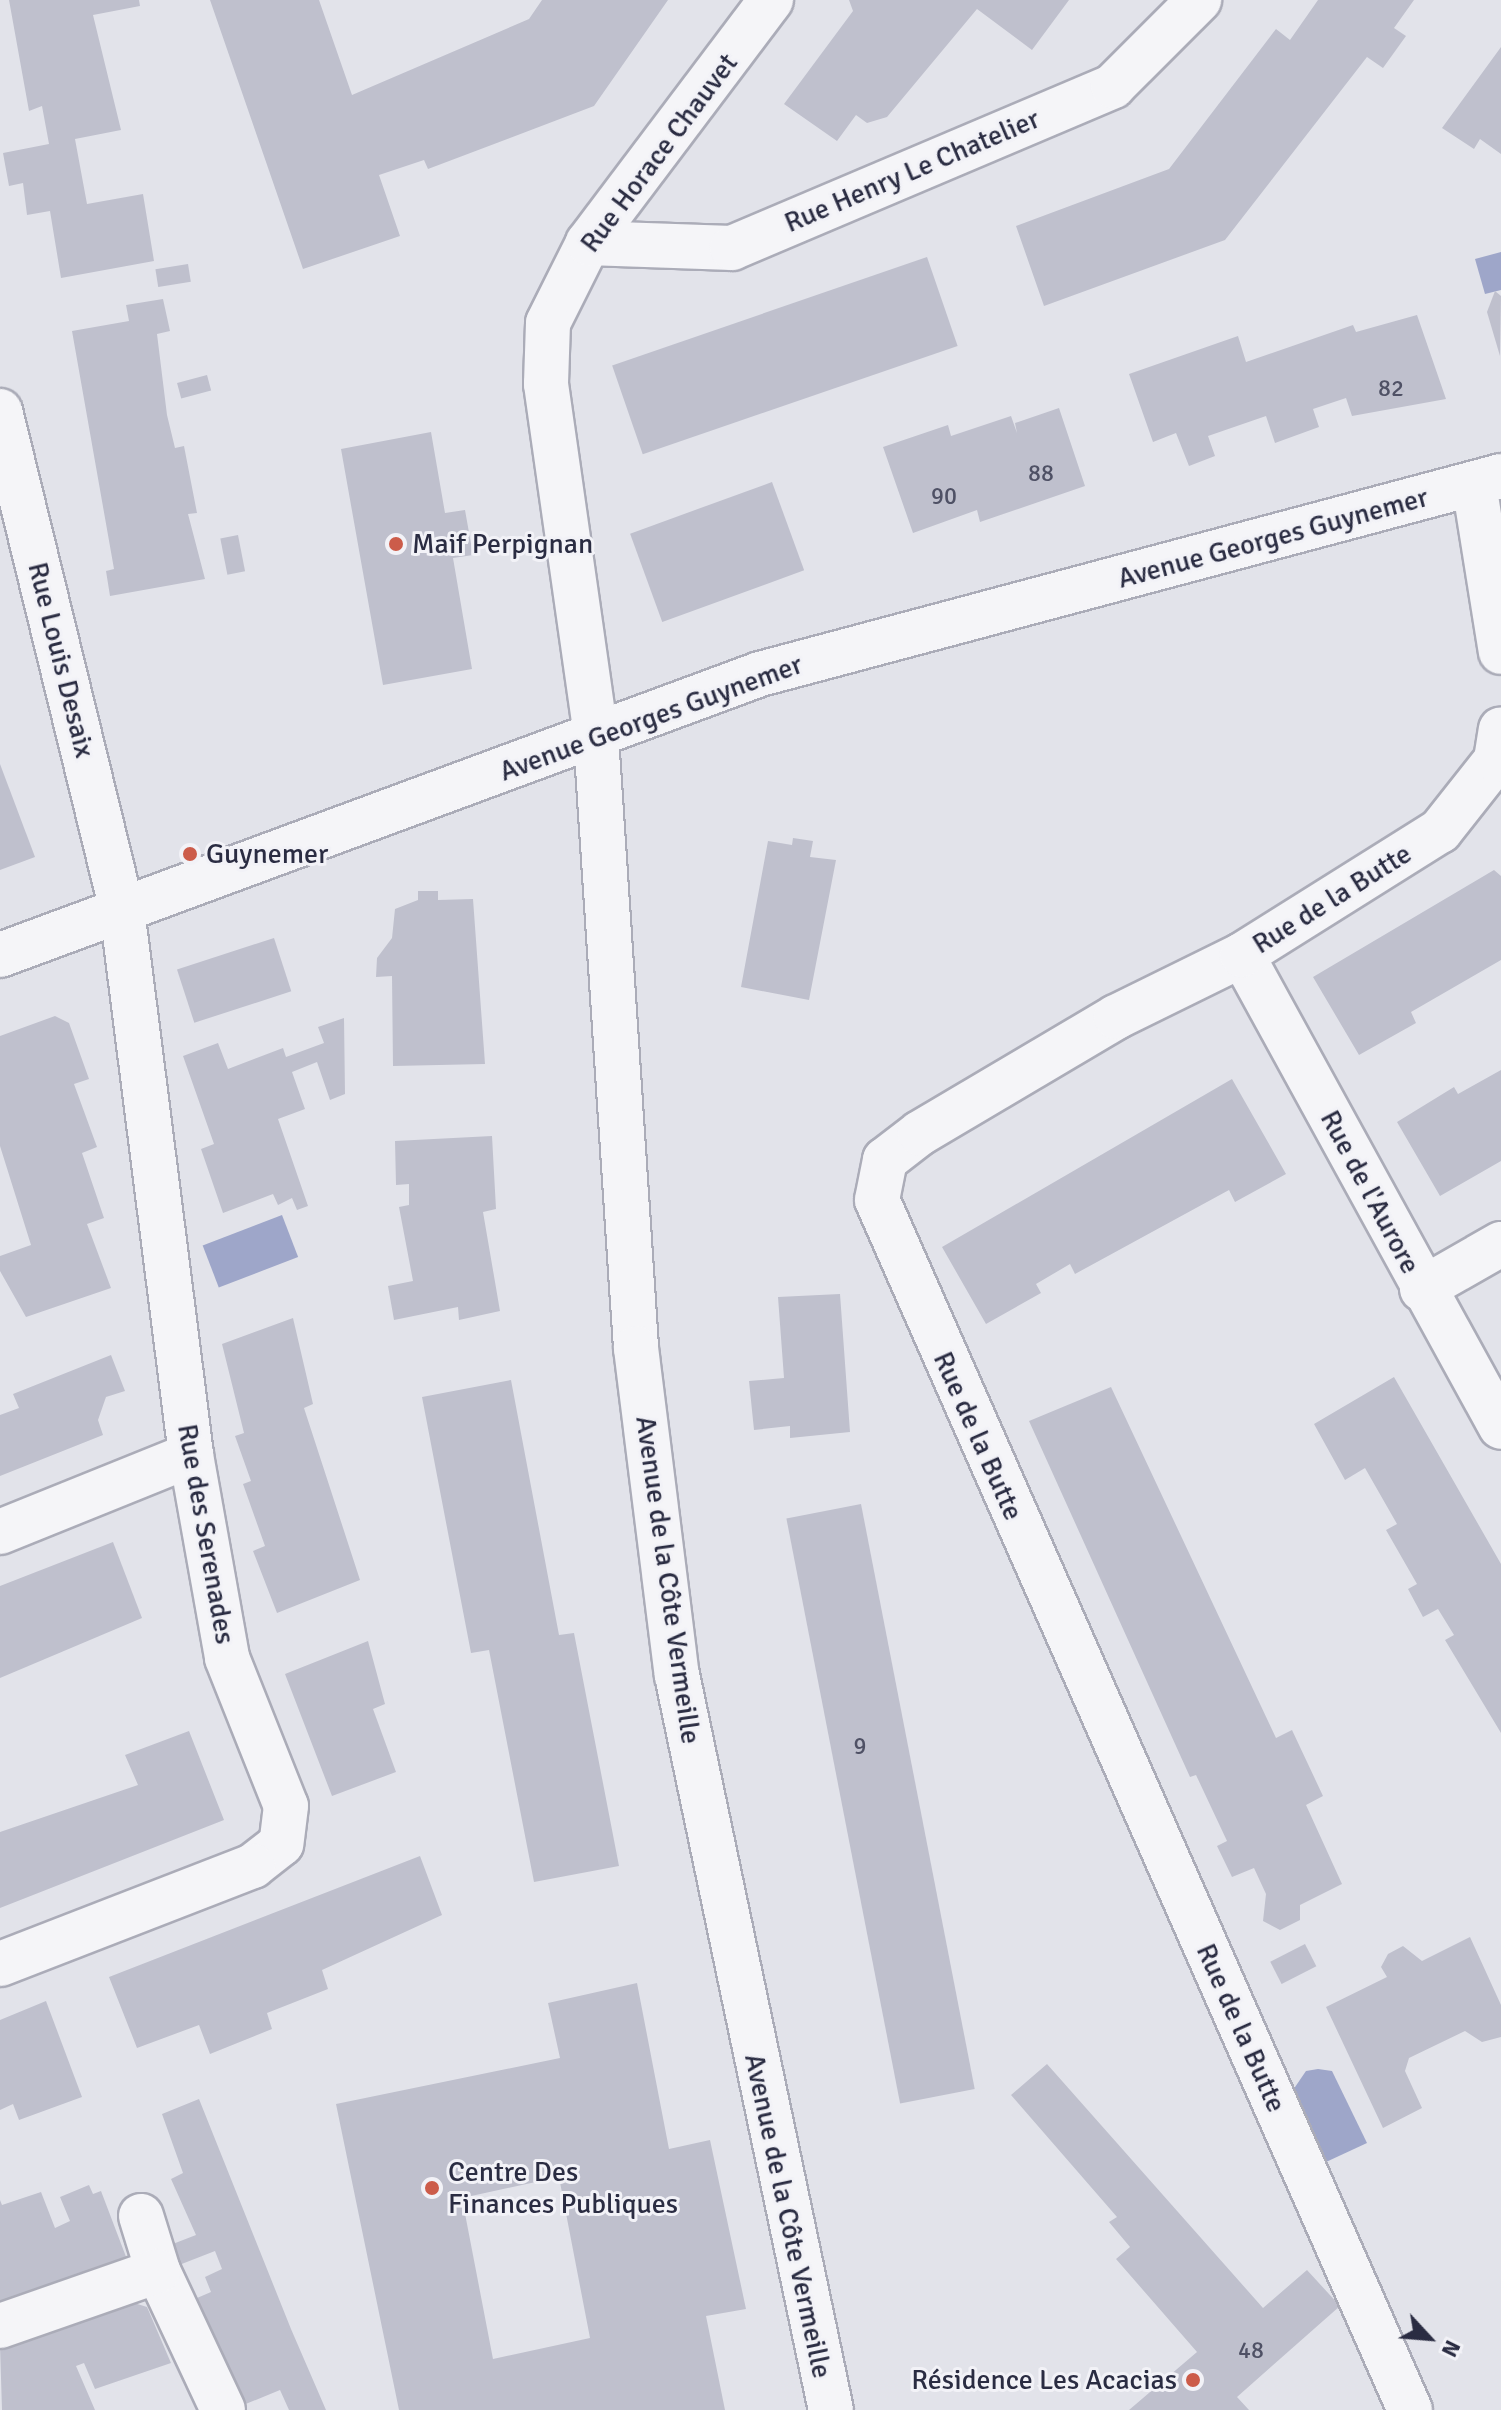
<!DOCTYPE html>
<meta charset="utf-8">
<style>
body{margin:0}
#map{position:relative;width:1501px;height:2410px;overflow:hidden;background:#e2e3ea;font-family:Signika,sans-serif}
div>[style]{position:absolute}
.water>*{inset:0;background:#9ea6c9;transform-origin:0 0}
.building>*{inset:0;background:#bfc0cd;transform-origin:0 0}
.roads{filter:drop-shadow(2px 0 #abacb8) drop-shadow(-2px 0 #abacb8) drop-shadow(0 2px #abacb8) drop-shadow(0 -2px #abacb8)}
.minor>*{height:44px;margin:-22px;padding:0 22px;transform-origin:22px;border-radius:22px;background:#f5f5f8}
.dots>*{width:22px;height:22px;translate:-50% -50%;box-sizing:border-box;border:4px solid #f2f2f7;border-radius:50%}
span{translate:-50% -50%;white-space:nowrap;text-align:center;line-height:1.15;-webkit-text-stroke:6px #f2f2f7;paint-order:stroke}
.number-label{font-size:24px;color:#4f5165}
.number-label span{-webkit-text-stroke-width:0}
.street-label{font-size:28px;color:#2a2c42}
.poi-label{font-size:28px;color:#2a2c42}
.left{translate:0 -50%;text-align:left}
.right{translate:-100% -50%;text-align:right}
.north{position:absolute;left:1389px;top:2298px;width:80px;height:80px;-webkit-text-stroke:6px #f2f2f7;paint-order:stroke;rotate:116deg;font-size:22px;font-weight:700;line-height:32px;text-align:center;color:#2a2c42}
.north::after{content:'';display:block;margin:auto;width:28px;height:36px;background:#2a2c42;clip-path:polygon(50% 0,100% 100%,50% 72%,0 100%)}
</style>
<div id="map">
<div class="water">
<div style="clip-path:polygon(1501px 252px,1501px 290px,1485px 294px,1475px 259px)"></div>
<div style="left:282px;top:1215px;width:45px;height:85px;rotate:69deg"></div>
<div style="clip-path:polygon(1318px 2069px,1332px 2071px,1367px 2143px,1326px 2162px,1293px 2090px,1306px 2071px)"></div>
</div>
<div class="building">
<div style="clip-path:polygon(9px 0,139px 0,140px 6px,93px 15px,121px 130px,75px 139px,87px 204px,143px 194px,154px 261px,61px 278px,50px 211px,27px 215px,23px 183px,9px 186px,3px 153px,49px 144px,42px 106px,29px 111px)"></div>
<div style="clip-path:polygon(210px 0,319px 0,352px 95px,529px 19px,542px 0,668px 0,594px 106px,428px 169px,424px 160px,379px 175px,400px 236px,303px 269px)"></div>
<div style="clip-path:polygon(849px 0,1069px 0,1032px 50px,977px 9px,887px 117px,867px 123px,856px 115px,837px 141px,784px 104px,853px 11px)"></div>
<div style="clip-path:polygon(1318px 0,1414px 0,1394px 28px,1406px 36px,1383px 68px,1367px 57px,1225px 240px,1044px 306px,1016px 226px,1169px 169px,1276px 29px,1290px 40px)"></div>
<div style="clip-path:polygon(1501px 47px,1501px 154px,1480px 139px,1474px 149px,1442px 128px)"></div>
<div style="left:927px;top:257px;width:94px;height:333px;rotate:71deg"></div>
<div style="left:188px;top:264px;width:18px;height:33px;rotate:81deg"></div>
<div style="clip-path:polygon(1495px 291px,1501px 296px,1500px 356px,1487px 312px)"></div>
<div style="clip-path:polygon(163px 299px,170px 331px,157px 334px,167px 415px,175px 448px,184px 446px,197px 513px,188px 514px,205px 579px,110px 596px,106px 571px,114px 569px,72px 331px,129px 321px,126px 305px)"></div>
<div style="clip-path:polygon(1417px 315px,1446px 399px,1352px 416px,1346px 398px,1313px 409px,1319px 427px,1275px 443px,1266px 416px,1208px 436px,1215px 456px,1189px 466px,1176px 433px,1153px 442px,1129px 374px,1238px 336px,1246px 362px,1353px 325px,1356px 332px)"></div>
<div style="left:207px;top:375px;width:16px;height:31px;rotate:75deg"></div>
<div style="clip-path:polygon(1059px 408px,1085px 486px,980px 522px,977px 510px,913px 533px,883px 447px,948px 425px,951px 436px,1011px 416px,1017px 433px,1015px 423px)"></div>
<div style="clip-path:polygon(431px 432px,445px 513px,465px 510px,473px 555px,453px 558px,472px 669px,383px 685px,341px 449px)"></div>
<div style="left:772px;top:482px;width:94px;height:151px;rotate:70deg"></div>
<div style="left:238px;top:535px;width:37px;height:18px;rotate:79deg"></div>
<div style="clip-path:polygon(0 764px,35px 857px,0 870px)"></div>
<div style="clip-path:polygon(793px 838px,813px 841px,810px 857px,836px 860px,809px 1000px,741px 987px,768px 841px,792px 845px)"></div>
<div style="clip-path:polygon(1494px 870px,1501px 876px,1501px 960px,1411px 1012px,1416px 1023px,1359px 1055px,1313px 977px)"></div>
<div style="clip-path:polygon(418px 891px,438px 891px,438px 900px,473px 899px,485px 1064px,393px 1066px,392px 976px,376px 977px,377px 958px,392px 938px,395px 909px,418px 900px)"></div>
<div style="left:274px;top:938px;width:56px;height:102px;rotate:72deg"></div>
<div style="clip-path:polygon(55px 1016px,69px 1023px,89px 1079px,74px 1084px,97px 1147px,82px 1153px,104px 1218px,87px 1224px,111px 1288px,26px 1317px,0 1271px,0 1256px,31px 1245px,0 1146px,0 1036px)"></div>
<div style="clip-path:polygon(344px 1018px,345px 1094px,330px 1100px,317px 1062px,292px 1072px,305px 1109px,278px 1119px,308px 1206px,297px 1210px,292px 1198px,278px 1205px,273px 1194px,223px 1213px,201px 1149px,214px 1144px,183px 1056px,218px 1043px,228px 1069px,283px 1048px,286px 1057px,324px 1043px,318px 1027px)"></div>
<div style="clip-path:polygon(1501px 1070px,1501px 1161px,1440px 1196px,1397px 1122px,1454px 1087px,1458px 1094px)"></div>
<div style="clip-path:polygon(1232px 1079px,1286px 1174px,1235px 1202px,1229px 1190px,1075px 1274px,1070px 1264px,1036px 1284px,1041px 1293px,986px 1324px,942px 1247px)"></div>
<div style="clip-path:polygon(492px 1136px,496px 1209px,483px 1212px,500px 1311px,459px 1320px,458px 1307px,394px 1320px,388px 1286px,413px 1281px,399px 1207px,409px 1205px,409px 1184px,396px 1185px,395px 1141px)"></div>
<div style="clip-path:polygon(840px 1294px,850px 1432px,790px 1438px,790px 1426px,754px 1430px,749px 1381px,784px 1378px,778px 1297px)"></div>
<div style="clip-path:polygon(293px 1318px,313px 1404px,304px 1408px,360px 1580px,277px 1613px,253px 1551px,265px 1546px,243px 1484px,251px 1481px,235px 1436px,244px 1433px,222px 1344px)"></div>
<div style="clip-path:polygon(111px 1355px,125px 1391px,106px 1397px,98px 1420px,103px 1435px,0 1476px,0 1415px,19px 1408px,13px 1394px)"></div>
<div style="clip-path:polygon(1394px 1377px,1501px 1564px,1501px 1733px,1445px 1640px,1454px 1635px,1438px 1609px,1423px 1617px,1408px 1589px,1417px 1584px,1386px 1530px,1397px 1524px,1365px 1468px,1345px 1480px,1314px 1424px)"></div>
<div style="clip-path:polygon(511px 1380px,559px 1635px,574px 1633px,619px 1866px,534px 1882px,489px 1650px,471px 1653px,422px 1397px)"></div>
<div style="clip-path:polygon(1111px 1387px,1276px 1738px,1292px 1730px,1323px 1796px,1306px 1805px,1342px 1884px,1300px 1905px,1300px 1920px,1280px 1930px,1263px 1921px,1266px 1894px,1254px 1868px,1232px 1877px,1217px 1846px,1227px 1841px,1196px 1775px,1190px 1777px,1029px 1421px)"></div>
<div style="left:861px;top:1504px;width:596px;height:76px;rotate:79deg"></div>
<div style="clip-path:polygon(113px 1542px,142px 1618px,0 1678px,0 1586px)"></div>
<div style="clip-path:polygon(368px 1641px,385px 1704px,373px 1709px,396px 1772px,332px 1796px,285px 1674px)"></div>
<div style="clip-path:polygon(189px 1731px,224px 1820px,0 1908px,0 1832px,138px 1785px,125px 1755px)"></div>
<div style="clip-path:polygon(420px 1856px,442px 1915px,322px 1970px,328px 1989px,267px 2013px,272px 2029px,210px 2054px,199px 2025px,137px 2048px,109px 1977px)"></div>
<div style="clip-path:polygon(1470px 1937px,1501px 2005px,1501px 2037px,1482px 2042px,1465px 2031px,1409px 2058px,1405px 2071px,1422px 2108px,1383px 2128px,1326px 2007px,1387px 1977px,1381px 1967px,1388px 1954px,1403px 1946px,1422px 1961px)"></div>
<div style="left:1305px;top:1944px;width:25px;height:39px;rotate:63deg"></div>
<div style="clip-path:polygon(evenodd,637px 1983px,669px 2149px,710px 2140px,746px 2309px,706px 2316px,725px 2410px,399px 2410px,336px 2104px,560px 2058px,548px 2003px,637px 1983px,559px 2177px,590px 2338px,493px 2359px,462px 2198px,559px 2177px)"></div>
<div style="clip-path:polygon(46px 2001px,82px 2097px,19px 2120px,13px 2104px,0 2110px,0 2020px)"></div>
<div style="clip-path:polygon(1047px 2064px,1263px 2308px,1307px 2270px,1340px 2306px,1237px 2397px,1249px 2410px,1129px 2410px,1197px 2352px,1116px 2259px,1130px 2247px,1109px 2222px,1117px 2217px,1011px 2095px)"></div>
<div style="clip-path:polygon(199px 2099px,291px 2329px,326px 2410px,289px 2410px,280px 2390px,236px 2408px,190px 2301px,211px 2292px,205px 2277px,222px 2269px,215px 2251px,174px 2267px,165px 2247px,196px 2235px,171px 2179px,183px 2173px,162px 2114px)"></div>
<div style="clip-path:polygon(89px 2185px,93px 2194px,101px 2191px,128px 2262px,0 2307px,0 2200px,2px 2205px,41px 2192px,55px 2228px,70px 2221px,60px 2197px)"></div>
<div style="clip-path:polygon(131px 2302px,147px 2307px,171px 2363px,95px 2389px,84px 2363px,76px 2366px,95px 2410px,2px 2410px,0 2346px)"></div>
</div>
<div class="roads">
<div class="minor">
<div style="left:771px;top:0;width:304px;rotate:127deg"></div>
<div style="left:588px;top:243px;width:89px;rotate:116.6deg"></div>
<div style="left:548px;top:323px;width:61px;rotate:91.9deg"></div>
<div style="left:546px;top:384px;width:357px;rotate:81.9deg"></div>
<div style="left:596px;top:737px;width:612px;rotate:86.25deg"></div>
<div style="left:636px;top:1348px;width:330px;rotate:82.9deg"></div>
<div style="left:677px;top:1675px;width:751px;rotate:78.17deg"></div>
<div style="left:588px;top:243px;width:144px;rotate:2deg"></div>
<div style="left:732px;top:248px;width:414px;rotate:-23deg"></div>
<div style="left:1113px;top:86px;width:122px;rotate:-45deg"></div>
<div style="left:0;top:411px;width:514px;rotate:76.26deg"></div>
<div style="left:122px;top:910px;width:549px;rotate:82.78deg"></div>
<div style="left:191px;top:1455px;width:206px;rotate:79.9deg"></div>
<div style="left:227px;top:1658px;width:159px;rotate:68.3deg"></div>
<div style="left:286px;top:1806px;width:38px;rotate:97deg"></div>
<div style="left:281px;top:1844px;width:36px;rotate:142deg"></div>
<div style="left:253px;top:1866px;width:271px;rotate:158.8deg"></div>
<div style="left:1474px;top:484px;width:170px;rotate:80.9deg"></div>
<div style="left:0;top:955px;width:810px;rotate:-20.29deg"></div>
<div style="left:760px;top:674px;width:767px;rotate:-14.96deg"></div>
<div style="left:1242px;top:955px;width:538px;rotate:61.25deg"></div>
<div style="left:1422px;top:1289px;width:91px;rotate:-29.7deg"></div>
<div style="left:0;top:1532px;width:206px;rotate:-22deg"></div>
<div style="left:141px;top:2216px;width:58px;rotate:72.8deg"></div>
<div style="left:158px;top:2271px;width:153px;rotate:64.9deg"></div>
<div style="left:0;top:2326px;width:167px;rotate:-19.2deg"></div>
<div style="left:1410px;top:2410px;width:1322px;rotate:-113.77deg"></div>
<div style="left:877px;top:1200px;width:41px;rotate:-78.7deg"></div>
<div style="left:885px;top:1160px;width:44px;rotate:-37.6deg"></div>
<div style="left:920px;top:1133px;width:228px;rotate:-30.6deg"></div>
<div style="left:1116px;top:1017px;width:140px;rotate:-26.2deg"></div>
<div style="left:1242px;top:955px;width:234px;rotate:-32.1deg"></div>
<div style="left:1440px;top:831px;width:90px;rotate:-51.7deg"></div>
<div style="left:1496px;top:760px;width:31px;rotate:-81deg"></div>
</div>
</div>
<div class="dots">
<div style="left:396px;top:544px;background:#cc5c4a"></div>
<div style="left:190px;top:854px;background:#cc5c4a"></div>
<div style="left:432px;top:2188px;background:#cc5c4a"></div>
<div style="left:1193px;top:2380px;background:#cc5c4a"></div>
</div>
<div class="number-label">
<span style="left:1391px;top:389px">82</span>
<span style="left:1041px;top:474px">88</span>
<span style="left:944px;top:497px">90</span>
<span style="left:860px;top:1747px">9</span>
<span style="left:1251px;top:2351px">48</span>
</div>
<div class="street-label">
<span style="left:659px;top:153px;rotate:-53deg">Rue Horace Chauvet</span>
<span style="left:912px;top:171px;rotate:-23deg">Rue Henry Le Chatelier</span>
<span style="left:1273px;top:538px;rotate:-15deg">Avenue Georges Guynemer</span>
<span style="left:61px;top:660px;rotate:76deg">Rue Louis Desaix</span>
<span style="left:651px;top:718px;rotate:-20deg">Avenue Georges Guynemer</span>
<span style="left:1332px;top:899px;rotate:-32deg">Rue de la Butte</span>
<span style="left:1370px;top:1192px;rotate:62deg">Rue de l'Aurore</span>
<span style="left:978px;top:1436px;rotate:66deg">Rue de la Butte</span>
<span style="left:206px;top:1534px;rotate:80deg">Rue des Serenades</span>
<span style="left:668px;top:1580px;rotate:82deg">Avenue de la Côte Vermeille</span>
<span style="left:1241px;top:2028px;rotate:66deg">Rue de la Butte</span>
<span style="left:788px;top:2216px;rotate:78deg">Avenue de la Côte Vermeille</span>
</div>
<div class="poi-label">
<span class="left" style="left:412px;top:544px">Maif Perpignan</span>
<span class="left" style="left:206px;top:854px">Guynemer</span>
<span class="left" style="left:448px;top:2188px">Centre Des<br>Finances Publiques</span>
<span class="right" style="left:1177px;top:2380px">Résidence Les Acacias</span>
</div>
<div class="north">N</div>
</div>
